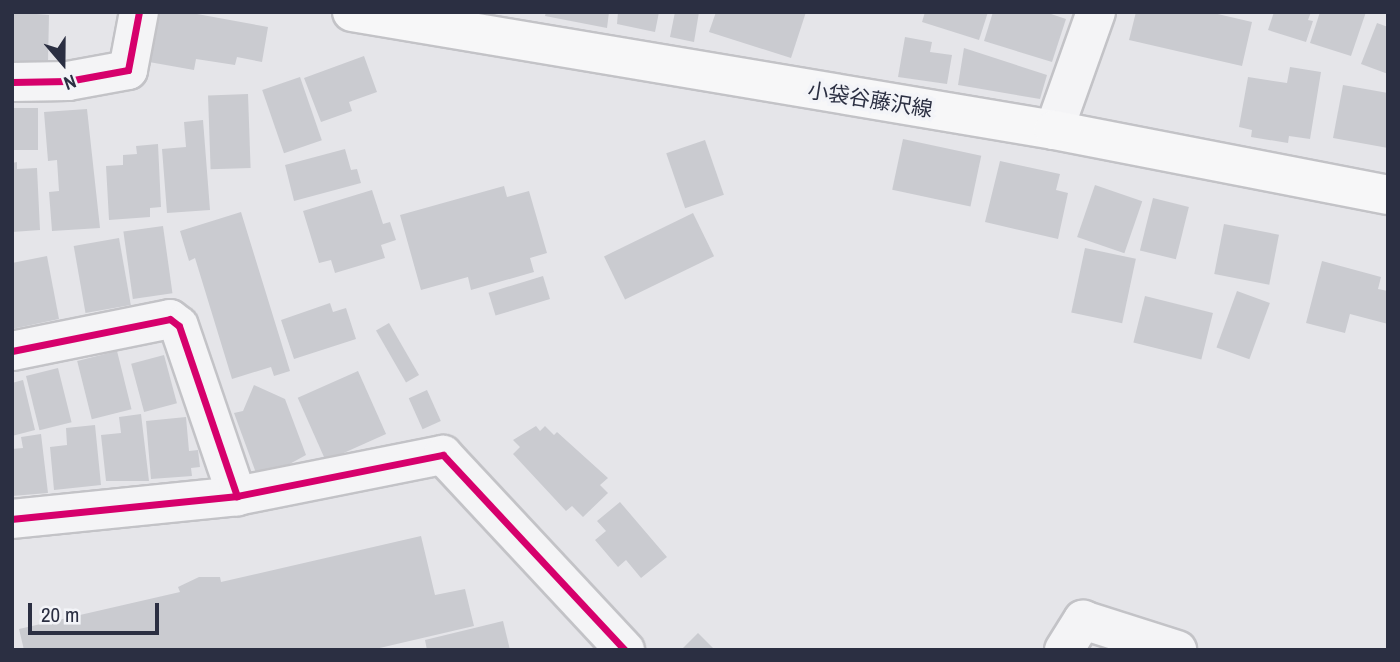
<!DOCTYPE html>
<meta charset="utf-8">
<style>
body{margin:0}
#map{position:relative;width:1400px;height:662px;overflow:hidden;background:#e5e5e9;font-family:"Archivo Narrow","Noto Sans JP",sans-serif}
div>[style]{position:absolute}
.building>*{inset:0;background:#cacbd0;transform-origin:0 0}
.roads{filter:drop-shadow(2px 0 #c3c3c7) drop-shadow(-2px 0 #c3c3c7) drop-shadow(0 2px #c3c3c7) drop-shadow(0 -2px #c3c3c7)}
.minor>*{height:38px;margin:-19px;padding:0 19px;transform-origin:19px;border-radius:19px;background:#f4f4f6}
.major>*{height:38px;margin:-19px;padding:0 19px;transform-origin:19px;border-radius:19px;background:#f7f7f8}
.cycleway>*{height:7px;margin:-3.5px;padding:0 3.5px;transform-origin:3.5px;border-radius:3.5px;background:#d6006c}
span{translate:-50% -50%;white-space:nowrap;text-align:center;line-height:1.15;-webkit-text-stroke:7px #f3f4f8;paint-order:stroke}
.street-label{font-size:21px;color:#2b2f42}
.frame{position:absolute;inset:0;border:14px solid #2b2f42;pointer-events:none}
.north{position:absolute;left:28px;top:28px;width:70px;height:70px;-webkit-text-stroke:5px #f3f4f8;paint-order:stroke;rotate:160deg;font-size:19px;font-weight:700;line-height:28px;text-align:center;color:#2b2f42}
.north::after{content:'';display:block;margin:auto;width:24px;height:32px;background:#2b2f42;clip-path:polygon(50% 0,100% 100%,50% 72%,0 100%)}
.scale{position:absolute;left:28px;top:603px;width:131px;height:32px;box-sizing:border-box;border:4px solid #2b2f42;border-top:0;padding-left:9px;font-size:21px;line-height:24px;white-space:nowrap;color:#2b2f42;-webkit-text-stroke:5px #f3f4f8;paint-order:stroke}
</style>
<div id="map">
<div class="building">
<div style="clip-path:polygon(12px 12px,49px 15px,48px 62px,21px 61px,20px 71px,12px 70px)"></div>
<div style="clip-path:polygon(158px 12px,186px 12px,268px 27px,262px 62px,237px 57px,235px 65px,196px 59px,194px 70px,149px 62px)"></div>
<div style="clip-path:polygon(546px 12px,609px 12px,607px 28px,545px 16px)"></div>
<div style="clip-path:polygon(618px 12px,659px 12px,655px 32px,617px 24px)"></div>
<div style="clip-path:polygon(675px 12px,699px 12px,694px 42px,670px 37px)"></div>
<div style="clip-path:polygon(716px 12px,806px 12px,791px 58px,709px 32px)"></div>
<div style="clip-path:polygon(925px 12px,988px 12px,979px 40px,922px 22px)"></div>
<div style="clip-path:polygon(993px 12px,1045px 12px,1066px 19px,1052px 62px,984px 41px)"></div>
<div style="clip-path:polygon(1136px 12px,1209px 12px,1252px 22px,1242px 66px,1129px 40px)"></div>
<div style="clip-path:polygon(1274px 12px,1311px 12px,1308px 20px,1313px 21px,1306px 42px,1268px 30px)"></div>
<div style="clip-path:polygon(1320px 12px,1366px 12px,1351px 56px,1310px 43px)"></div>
<div style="clip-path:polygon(1377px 23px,1388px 27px,1388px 74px,1361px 64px)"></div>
<div style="clip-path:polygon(905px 37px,932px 42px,930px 52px,952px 55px,947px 84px,898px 77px)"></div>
<div style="clip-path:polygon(964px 48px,1047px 75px,1040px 99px,958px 85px)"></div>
<div style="clip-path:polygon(364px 56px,377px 92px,349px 102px,352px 111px,321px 122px,304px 78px)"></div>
<div style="clip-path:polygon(1290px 67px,1321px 72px,1310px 139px,1289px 136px,1288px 143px,1251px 137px,1252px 130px,1239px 127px,1248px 77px,1287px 83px)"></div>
<div style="left:300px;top:77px;width:67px;height:40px;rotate:71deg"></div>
<div style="clip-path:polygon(1343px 85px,1388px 93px,1388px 148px,1333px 138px)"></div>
<div style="left:248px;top:94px;width:74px;height:40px;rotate:88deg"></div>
<div style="left:12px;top:108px;width:26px;height:42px"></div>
<div style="clip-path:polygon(87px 109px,100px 228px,52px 231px,49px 192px,59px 191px,57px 160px,48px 161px,44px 112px)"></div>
<div style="clip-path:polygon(203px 120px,210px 210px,167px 213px,162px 149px,186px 147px,184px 122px)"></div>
<div style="left:903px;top:139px;width:80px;height:52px;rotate:12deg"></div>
<div style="left:705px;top:140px;width:58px;height:41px;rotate:71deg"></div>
<div style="clip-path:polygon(158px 144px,161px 207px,150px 208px,150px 217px,109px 220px,106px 166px,123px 165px,123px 155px,137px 154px,136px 146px)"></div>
<div style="clip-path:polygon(345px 149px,351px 170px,357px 169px,361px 183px,294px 201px,285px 165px)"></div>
<div style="clip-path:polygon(1000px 161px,1060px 174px,1056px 190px,1068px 193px,1058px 239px,985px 222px)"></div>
<div style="clip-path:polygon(17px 162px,17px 169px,37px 168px,40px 230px,12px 232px,12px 163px)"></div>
<div style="left:1095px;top:185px;width:50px;height:55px;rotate:19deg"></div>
<div style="clip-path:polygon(504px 186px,507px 197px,529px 191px,547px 253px,530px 258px,534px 272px,471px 290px,468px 277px,421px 290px,400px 215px)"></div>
<div style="clip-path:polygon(372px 190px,383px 224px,390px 222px,396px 240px,381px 245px,385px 258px,335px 273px,331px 260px,319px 263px,303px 211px)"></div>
<div style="left:1153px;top:198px;width:37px;height:54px;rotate:14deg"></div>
<div style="clip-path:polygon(241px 212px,290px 371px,274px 376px,271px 367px,232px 379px,195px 258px,189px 261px,180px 231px)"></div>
<div style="left:693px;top:213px;width:48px;height:99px;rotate:64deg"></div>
<div style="left:1224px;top:224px;width:56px;height:51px;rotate:11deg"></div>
<div style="left:163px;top:226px;width:68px;height:40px;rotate:82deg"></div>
<div style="left:119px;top:238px;width:68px;height:46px;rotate:80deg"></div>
<div style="left:1085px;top:248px;width:52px;height:66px;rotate:12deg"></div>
<div style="clip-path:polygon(47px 256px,59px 319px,12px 329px,12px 263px)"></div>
<div style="clip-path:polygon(1322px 261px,1381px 277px,1378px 289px,1388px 291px,1388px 324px,1350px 314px,1345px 333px,1306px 323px)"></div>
<div style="left:543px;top:276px;width:24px;height:57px;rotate:73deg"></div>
<div style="left:1237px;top:291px;width:35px;height:60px;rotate:20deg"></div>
<div style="left:1145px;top:296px;width:70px;height:48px;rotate:14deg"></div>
<div style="clip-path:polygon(330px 303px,333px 312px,346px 308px,356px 339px,294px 359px,281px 320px)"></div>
<div style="left:389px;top:323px;width:60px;height:15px;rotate:60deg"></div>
<div style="left:117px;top:351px;width:60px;height:41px;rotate:76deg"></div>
<div style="left:164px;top:355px;width:50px;height:34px;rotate:75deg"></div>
<div style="left:58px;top:368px;width:56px;height:33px;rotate:76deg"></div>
<div style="left:358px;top:371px;width:69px;height:66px;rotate:66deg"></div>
<div style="clip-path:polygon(23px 380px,35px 430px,12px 436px,12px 383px)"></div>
<div style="clip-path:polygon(254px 385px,285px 399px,306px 455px,275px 472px,275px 467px,256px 473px,234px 413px,243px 411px)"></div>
<div style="left:427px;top:390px;width:34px;height:20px;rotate:66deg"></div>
<div style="clip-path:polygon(141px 414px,149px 481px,106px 481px,101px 435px,121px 433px,119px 417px)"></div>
<div style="clip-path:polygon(186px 417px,189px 451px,198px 450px,200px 467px,191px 468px,192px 476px,151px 479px,146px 421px)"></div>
<div style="clip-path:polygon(95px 425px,101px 485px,54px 490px,50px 447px,67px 445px,66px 428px)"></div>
<div style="clip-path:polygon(536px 426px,540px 431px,545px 426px,554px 435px,557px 432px,608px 478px,600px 485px,608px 493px,583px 517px,572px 506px,566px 511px,513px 454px,520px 447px,513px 440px)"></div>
<div style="clip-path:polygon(41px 434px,48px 493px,12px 496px,12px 449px,23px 448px,21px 437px)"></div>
<div style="clip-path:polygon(620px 502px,667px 557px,641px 578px,626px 560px,618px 567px,595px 540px,606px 531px,597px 521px)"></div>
<div style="clip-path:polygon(421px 536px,435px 595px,465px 589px,474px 626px,371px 650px,24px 650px,19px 629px,180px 592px,178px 587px,199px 577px,220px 577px,221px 582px)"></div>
<div style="clip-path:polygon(503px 621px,510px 650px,427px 650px,425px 640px)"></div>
<div style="clip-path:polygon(698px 633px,715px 650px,681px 650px)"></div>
</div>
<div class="roads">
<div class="minor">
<div style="left:12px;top:82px;width:56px;rotate:-1deg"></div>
<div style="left:68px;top:81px;width:61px;rotate:-10.4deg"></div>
<div style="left:128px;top:70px;width:59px;rotate:-79.3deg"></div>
<div style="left:1054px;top:130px;width:125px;rotate:-70.4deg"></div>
<div style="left:12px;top:351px;width:161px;rotate:-11.4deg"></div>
<div style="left:170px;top:319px;width:11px;rotate:38deg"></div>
<div style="left:179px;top:326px;width:180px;rotate:71.2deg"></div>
<div style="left:12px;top:519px;width:226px;rotate:-5.8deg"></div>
<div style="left:237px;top:496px;width:210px;rotate:-11.3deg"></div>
<div style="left:443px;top:455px;width:267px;rotate:47deg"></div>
<div style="left:1064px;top:650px;width:36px;rotate:-58deg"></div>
<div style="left:1083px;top:620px;width:99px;rotate:17.7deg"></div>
</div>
<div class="major">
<div style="left:352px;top:12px;width:712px;rotate:9.54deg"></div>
<div style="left:1054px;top:130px;width:340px;rotate:11deg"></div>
</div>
</div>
<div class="cycleway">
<div style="left:12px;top:82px;width:56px;rotate:-1deg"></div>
<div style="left:68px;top:81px;width:61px;rotate:-10.4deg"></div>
<div style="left:128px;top:70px;width:59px;rotate:-79.3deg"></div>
<div style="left:12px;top:351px;width:161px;rotate:-11.4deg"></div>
<div style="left:170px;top:319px;width:11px;rotate:38deg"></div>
<div style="left:179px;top:326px;width:180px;rotate:71.2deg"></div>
<div style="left:12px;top:519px;width:226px;rotate:-5.8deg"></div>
<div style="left:237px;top:496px;width:210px;rotate:-11.3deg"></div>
<div style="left:443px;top:455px;width:267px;rotate:47deg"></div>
</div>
<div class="street-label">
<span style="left:870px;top:100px;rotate:9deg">小袋谷藤沢線</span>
</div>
<div class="frame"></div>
<div class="north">N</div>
<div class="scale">20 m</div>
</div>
